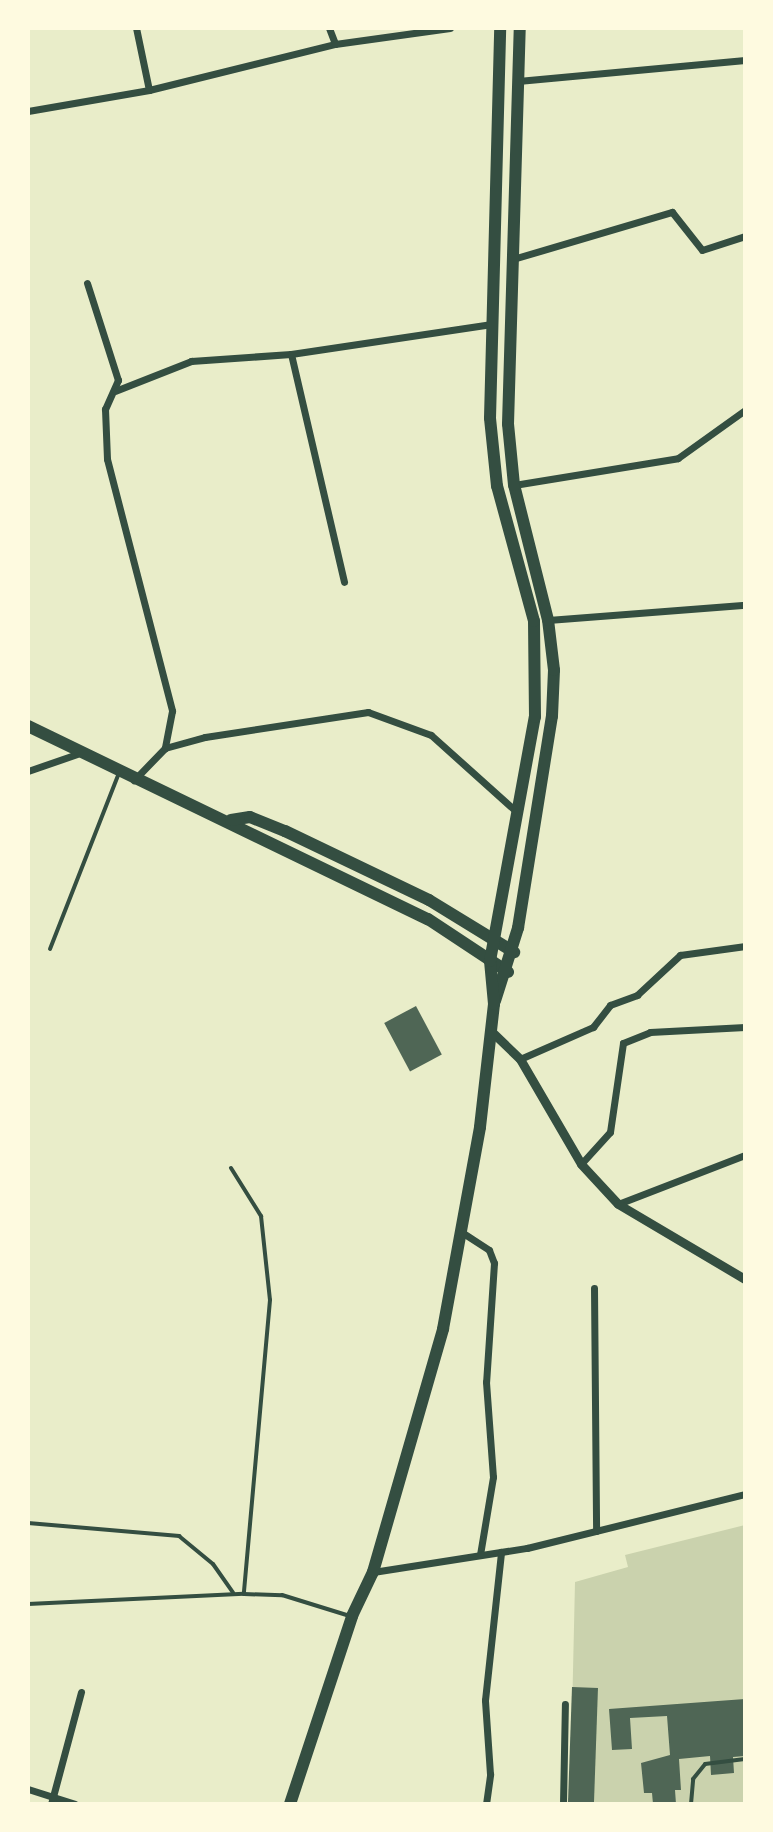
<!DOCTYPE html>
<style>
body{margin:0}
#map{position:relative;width:773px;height:1832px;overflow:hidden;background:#e9edc9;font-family:Lato,sans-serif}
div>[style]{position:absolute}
.green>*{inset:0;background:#cad2ad}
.building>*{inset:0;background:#4f6655;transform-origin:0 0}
.service>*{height:4px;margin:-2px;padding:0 2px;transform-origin:2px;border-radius:2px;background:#344e41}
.minor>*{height:7px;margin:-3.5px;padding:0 3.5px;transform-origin:3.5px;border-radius:3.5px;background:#344e41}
.tertiary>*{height:9px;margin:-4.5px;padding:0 4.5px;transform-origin:4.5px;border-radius:4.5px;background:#344e41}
.trunk>*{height:12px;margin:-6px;padding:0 6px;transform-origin:6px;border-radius:6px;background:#344e41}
span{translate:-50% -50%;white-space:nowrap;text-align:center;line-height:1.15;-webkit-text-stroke:6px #fefae0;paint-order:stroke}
.frame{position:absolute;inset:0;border:30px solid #fefae0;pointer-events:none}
</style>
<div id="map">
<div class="green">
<div style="clip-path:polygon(745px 1525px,745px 1804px,570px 1804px,575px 1582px,628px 1567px,625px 1555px)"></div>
</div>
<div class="building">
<div style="left:416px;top:1006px;width:55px;height:36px;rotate:62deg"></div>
<div style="left:572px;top:1687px;width:26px;height:117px;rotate:2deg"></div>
<div style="clip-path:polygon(745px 1699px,745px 1756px,733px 1757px,734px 1773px,711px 1775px,710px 1756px,679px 1759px,681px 1790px,675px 1790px,676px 1804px,653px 1804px,652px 1793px,644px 1793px,641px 1763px,670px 1755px,667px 1716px,630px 1718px,632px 1749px,612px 1750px,609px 1709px)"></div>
</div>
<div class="service">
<div style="left:50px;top:949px;width:189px;rotate:-68.6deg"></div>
<div style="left:231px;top:1168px;width:57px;rotate:58deg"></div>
<div style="left:261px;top:1216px;width:84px;rotate:83.9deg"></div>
<div style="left:270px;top:1300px;width:295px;rotate:95.1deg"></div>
<div style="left:28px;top:1523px;width:152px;rotate:4.9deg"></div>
<div style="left:179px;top:1536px;width:44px;rotate:39.5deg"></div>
<div style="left:213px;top:1564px;width:35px;rotate:55deg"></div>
<div style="left:28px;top:1604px;width:216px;rotate:-2.7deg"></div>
<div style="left:244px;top:1594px;width:38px;rotate:2deg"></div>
<div style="left:282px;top:1595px;width:71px;rotate:17.2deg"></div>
<div style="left:691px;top:1804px;width:25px;rotate:-85deg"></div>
<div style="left:693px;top:1779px;width:19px;rotate:-51deg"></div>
<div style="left:705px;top:1764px;width:40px;rotate:-7.1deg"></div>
</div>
<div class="minor">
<div style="left:329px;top:28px;width:17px;rotate:69deg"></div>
<div style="left:518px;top:81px;width:228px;rotate:-5.3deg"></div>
<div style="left:149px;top:90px;width:192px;rotate:-13.9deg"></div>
<div style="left:335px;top:44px;width:116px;rotate:-7.9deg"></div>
<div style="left:28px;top:111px;width:123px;rotate:-9.8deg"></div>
<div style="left:149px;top:90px;width:63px;rotate:-101.8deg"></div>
<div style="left:513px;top:259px;width:166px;rotate:-16.5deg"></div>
<div style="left:672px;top:212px;width:48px;rotate:51.7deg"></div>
<div style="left:702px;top:250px;width:45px;rotate:-18deg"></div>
<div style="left:87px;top:283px;width:102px;rotate:72.3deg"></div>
<div style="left:118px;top:380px;width:32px;rotate:114deg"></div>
<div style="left:105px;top:409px;width:50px;rotate:87.7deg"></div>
<div style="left:107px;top:459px;width:260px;rotate:75.5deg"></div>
<div style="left:172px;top:711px;width:38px;rotate:101deg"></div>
<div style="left:165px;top:748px;width:45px;rotate:134.1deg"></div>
<div style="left:291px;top:354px;width:234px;rotate:76.9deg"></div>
<div style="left:115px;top:391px;width:82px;rotate:-21.5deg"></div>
<div style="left:191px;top:361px;width:100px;rotate:-4deg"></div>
<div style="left:291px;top:354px;width:203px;rotate:-8.5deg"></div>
<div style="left:514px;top:485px;width:166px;rotate:-9.3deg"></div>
<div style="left:678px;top:458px;width:82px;rotate:-35.6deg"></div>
<div style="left:548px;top:620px;width:198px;rotate:-4.4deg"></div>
<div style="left:165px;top:748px;width:41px;rotate:-15.4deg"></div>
<div style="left:205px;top:737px;width:165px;rotate:-8.7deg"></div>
<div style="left:368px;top:712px;width:67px;rotate:20.1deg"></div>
<div style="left:431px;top:735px;width:117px;rotate:41.9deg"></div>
<div style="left:28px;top:771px;width:52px;rotate:-19.1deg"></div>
<div style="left:520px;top:1059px;width:80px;rotate:-23.7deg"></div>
<div style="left:593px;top:1027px;width:28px;rotate:-52deg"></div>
<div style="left:610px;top:1005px;width:29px;rotate:-20deg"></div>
<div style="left:637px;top:995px;width:59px;rotate:-42.9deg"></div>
<div style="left:680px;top:955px;width:66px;rotate:-7.9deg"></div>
<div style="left:581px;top:1164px;width:43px;rotate:-47.8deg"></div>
<div style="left:610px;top:1132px;width:90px;rotate:-81.7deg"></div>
<div style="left:623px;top:1043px;width:29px;rotate:-22deg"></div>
<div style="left:650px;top:1032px;width:95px;rotate:-3deg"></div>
<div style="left:618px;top:1204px;width:136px;rotate:-21.1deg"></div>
<div style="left:463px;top:1233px;width:31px;rotate:33deg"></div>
<div style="left:489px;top:1250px;width:14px;rotate:69deg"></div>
<div style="left:494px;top:1263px;width:119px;rotate:93.8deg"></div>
<div style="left:486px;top:1382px;width:95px;rotate:85.8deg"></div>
<div style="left:493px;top:1477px;width:79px;rotate:99.5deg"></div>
<div style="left:594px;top:1288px;width:243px;rotate:89.5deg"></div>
<div style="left:373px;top:1572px;width:156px;rotate:-8.9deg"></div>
<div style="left:527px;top:1548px;width:225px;rotate:-13.9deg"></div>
<div style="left:28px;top:1789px;width:49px;rotate:17.7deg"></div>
<div style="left:51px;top:1804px;width:116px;rotate:-75deg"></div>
<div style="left:486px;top:1804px;width:30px;rotate:-82deg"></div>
<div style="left:490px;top:1774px;width:74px;rotate:-93.9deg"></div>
<div style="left:485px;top:1700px;width:149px;rotate:-83.8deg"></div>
<div style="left:563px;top:1804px;width:100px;rotate:-88.9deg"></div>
</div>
<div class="tertiary">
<div style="left:491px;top:1031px;width:40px;rotate:44deg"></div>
<div style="left:520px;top:1059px;width:121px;rotate:59.8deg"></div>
<div style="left:581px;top:1164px;width:54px;rotate:47.2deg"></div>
<div style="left:618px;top:1204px;width:147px;rotate:30.6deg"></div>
</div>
<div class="trunk">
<div style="left:28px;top:726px;width:444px;rotate:25.8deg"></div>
<div style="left:428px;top:919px;width:96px;rotate:33.5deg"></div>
<div style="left:231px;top:820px;width:19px;rotate:-9deg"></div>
<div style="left:250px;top:817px;width:38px;rotate:22deg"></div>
<div style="left:285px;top:831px;width:160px;rotate:25.6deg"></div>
<div style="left:429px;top:900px;width:100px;rotate:31.5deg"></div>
<div style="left:495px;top:1001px;width:77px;rotate:-72.5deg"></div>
<div style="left:518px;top:928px;width:215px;rotate:-80.9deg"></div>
<div style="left:552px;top:716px;width:46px;rotate:-87.5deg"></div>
<div style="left:554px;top:670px;width:50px;rotate:-96.8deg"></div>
<div style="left:548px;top:620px;width:139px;rotate:-104.1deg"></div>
<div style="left:514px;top:485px;width:61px;rotate:-95.6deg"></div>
<div style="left:508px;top:424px;width:396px;rotate:-88.3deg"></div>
<div style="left:290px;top:1804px;width:198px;rotate:-71.7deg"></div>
<div style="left:352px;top:1616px;width:49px;rotate:-64.5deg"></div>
<div style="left:373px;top:1572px;width:253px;rotate:-73.9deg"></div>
<div style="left:443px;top:1329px;width:205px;rotate:-79.6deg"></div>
<div style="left:480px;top:1127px;width:124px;rotate:-83.5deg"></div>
<div style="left:494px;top:1004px;width:43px;rotate:-95.3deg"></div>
<div style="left:490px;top:961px;width:248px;rotate:-79.6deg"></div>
<div style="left:535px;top:717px;width:96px;rotate:-90.6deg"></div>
<div style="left:534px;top:621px;width:140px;rotate:-105.3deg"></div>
<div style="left:497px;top:486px;width:68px;rotate:-95.9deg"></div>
<div style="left:490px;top:418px;width:390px;rotate:-88.5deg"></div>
</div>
<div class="frame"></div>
</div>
